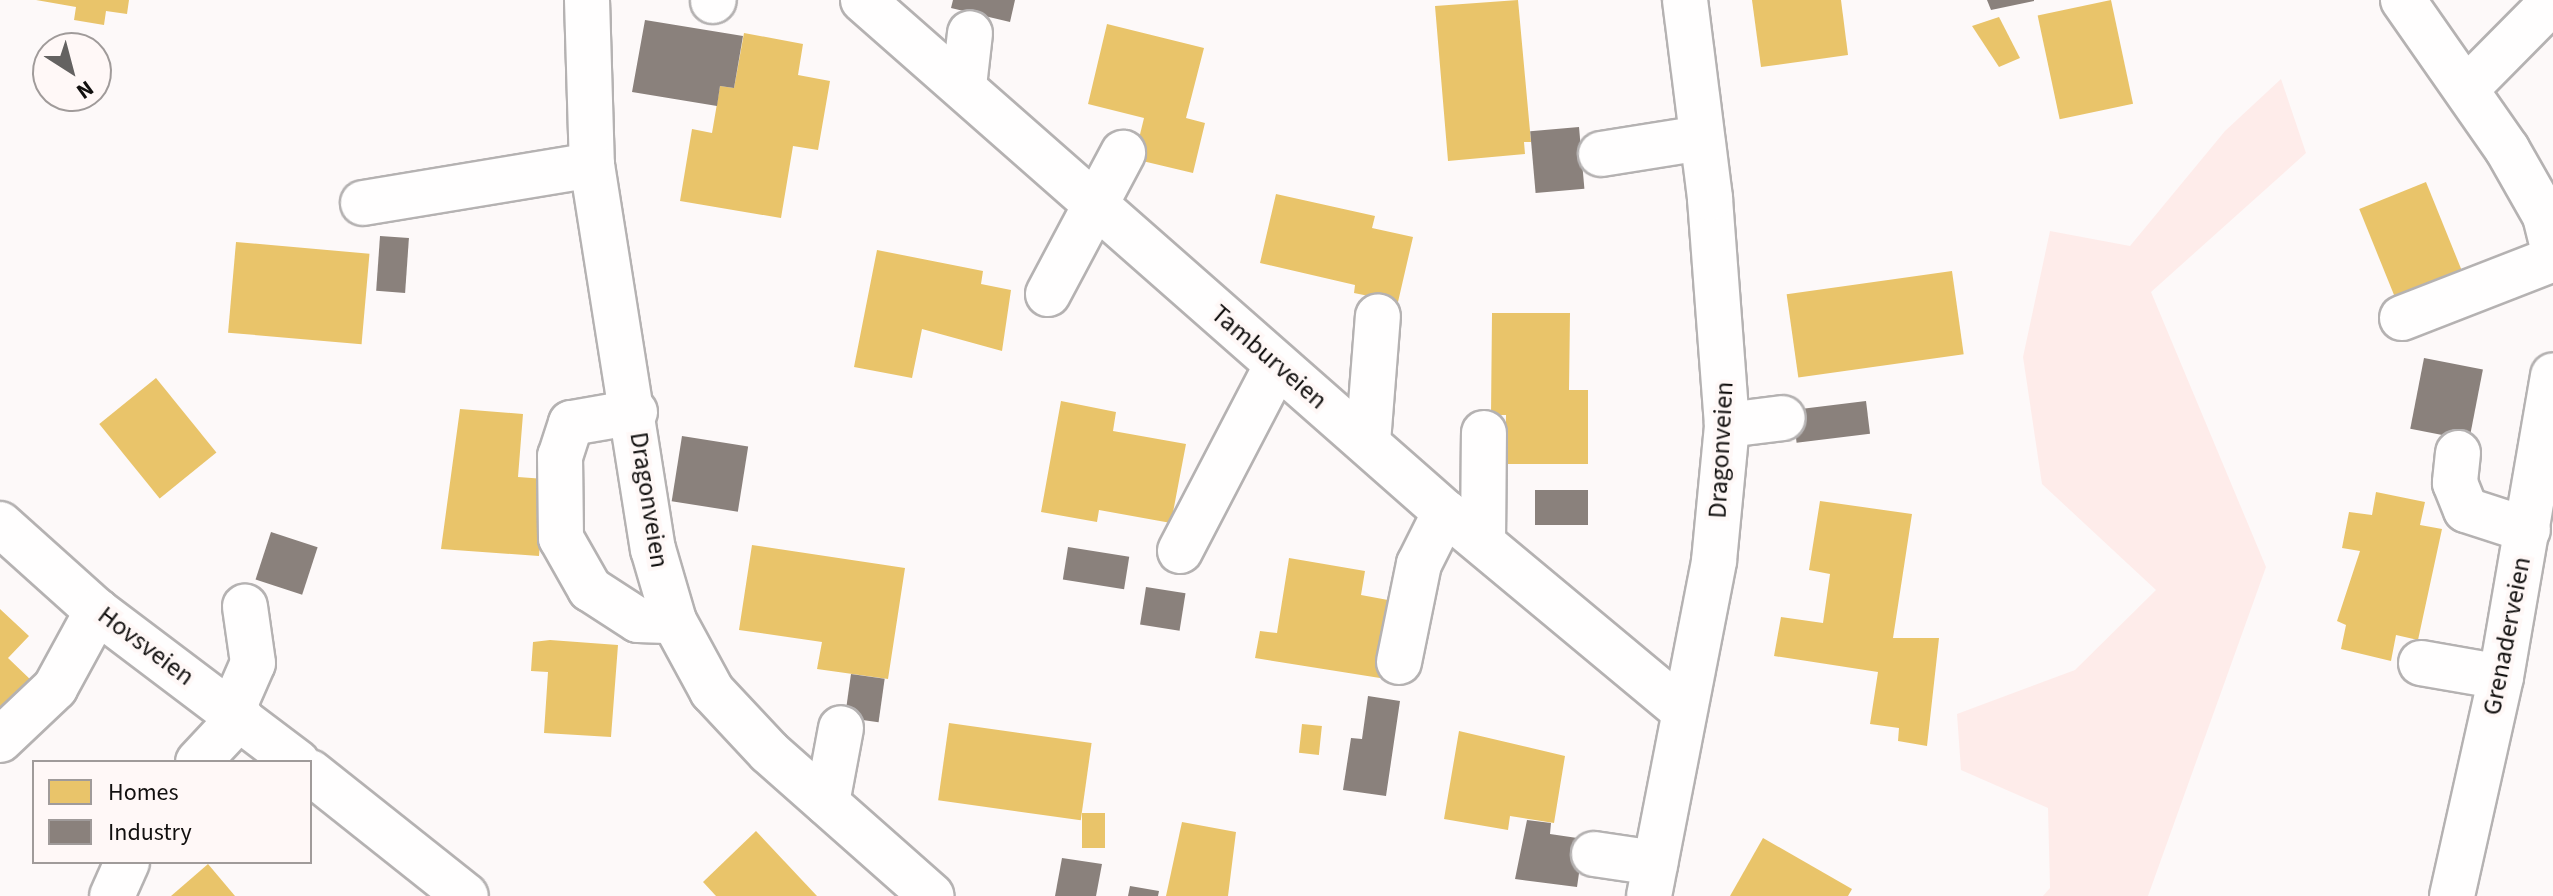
<!DOCTYPE html>
<style>
body{margin:0}
#map{position:relative;width:2553px;height:896px;overflow:hidden;background:#fdf9f9;font-family:"Source Sans 3",sans-serif}
div>[style]{position:absolute}
.green>*{inset:0;background:#feecea}
.homes>*{inset:0;background:#e9c46a;transform-origin:0 0}
.industry>*{inset:0;background:#8a817c;transform-origin:0 0}
.roads{filter:drop-shadow(2px 0 #b5b2b2) drop-shadow(-2px 0 #b5b2b2) drop-shadow(0 2px #b5b2b2) drop-shadow(0 -2px #b5b2b2)}
.minor>*{height:44px;margin:-22px;padding:0 22px;transform-origin:22px;border-radius:22px;background:#fffefe}
span{translate:-50% -50%;white-space:nowrap;text-align:center;line-height:1.15;-webkit-text-stroke:8px #fff8f7;paint-order:stroke}
.street-label{font-size:26px;color:#12100f}
.legend{position:absolute;left:32px;top:760px;width:280px;height:104px;box-sizing:border-box;background:#fff8f7;border:2px solid #a09b9a;margin:0;padding:10px 14px;list-style:none;font-size:24px;color:#12100f}
.legend li{display:flex;align-items:center;gap:16px;height:40px}
.legend b{width:40px;border:2px solid #a09b9a}
.north{position:absolute;left:32px;top:32px;width:80px;height:80px;box-sizing:border-box;background:#fff8f7;border:2px solid #a09b9a;border-radius:50%;rotate:144deg;font-size:22px;font-weight:700;line-height:32px;text-align:center;color:#12100f}
.north::after{content:'';display:block;margin:auto;width:28px;height:36px;background:#646261;clip-path:polygon(50% 0,100% 100%,50% 72%,0 100%)}
</style>
<div id="map">
<div class="green">
<div style="clip-path:polygon(2281px 79px,2306px 153px,2151px 292px,2266px 567px,2148px 896px,2043px 896px,2050px 888px,2048px 808px,1961px 770px,1957px 714px,2075px 670px,2156px 590px,2042px 484px,2023px 357px,2050px 231px,2130px 246px,2225px 131px)"></div>
</div>
<div class="homes">
<div style="clip-path:polygon(36px 0,129px 0,127px 14px,106px 11px,104px 25px,74px 20px,76px 7px)"></div>
<div style="clip-path:polygon(1518px 0,1531px 142px,1524px 142px,1525px 154px,1448px 161px,1435px 6px)"></div>
<div style="clip-path:polygon(1752px 0,1841px 0,1848px 55px,1761px 67px)"></div>
<div style="left:2111px;top:0;width:106px;height:75px;rotate:78deg"></div>
<div style="clip-path:polygon(1999px 17px,2020px 58px,1999px 67px,1972px 26px)"></div>
<div style="clip-path:polygon(1107px 24px,1204px 48px,1186px 118px,1205px 123px,1193px 173px,1134px 159px,1144px 118px,1088px 104px)"></div>
<div style="clip-path:polygon(744px 33px,803px 44px,798px 75px,830px 81px,818px 150px,793px 146px,781px 218px,680px 201px,692px 129px,712px 133px,720px 86px,734px 88px)"></div>
<div style="left:2426px;top:182px;width:98px;height:72px;rotate:68deg"></div>
<div style="clip-path:polygon(1276px 194px,1375px 216px,1372px 228px,1413px 237px,1398px 302px,1354px 293px,1355px 285px,1260px 263px)"></div>
<div style="left:236px;top:242px;width:134px;height:91px;rotate:5deg"></div>
<div style="clip-path:polygon(877px 250px,983px 271px,981px 284px,1011px 290px,1002px 351px,922px 329px,912px 378px,854px 367px)"></div>
<div style="left:1952px;top:271px;width:84px;height:167px;rotate:82deg"></div>
<div style="clip-path:polygon(1492px 313px,1570px 313px,1569px 390px,1588px 390px,1588px 464px,1505px 464px,1506px 415px,1491px 415px)"></div>
<div style="left:156px;top:378px;width:96px;height:73px;rotate:51deg"></div>
<div style="clip-path:polygon(1061px 401px,1116px 412px,1113px 431px,1186px 444px,1171px 523px,1099px 510px,1097px 522px,1041px 512px)"></div>
<div style="clip-path:polygon(460px 409px,523px 414px,518px 477px,545px 479px,539px 556px,441px 549px)"></div>
<div style="clip-path:polygon(2376px 492px,2425px 502px,2420px 525px,2442px 529px,2418px 640px,2396px 635px,2391px 661px,2341px 649px,2346px 625px,2337px 621px,2360px 551px,2342px 548px,2349px 512px,2372px 515px)"></div>
<div style="clip-path:polygon(1820px 501px,1912px 514px,1893px 638px,1939px 638px,1927px 746px,1898px 741px,1899px 728px,1870px 724px,1878px 672px,1774px 656px,1781px 617px,1823px 623px,1830px 574px,1809px 570px)"></div>
<div style="clip-path:polygon(752px 545px,905px 568px,888px 679px,817px 669px,822px 642px,739px 630px)"></div>
<div style="clip-path:polygon(1289px 558px,1365px 571px,1361px 595px,1388px 600px,1380px 678px,1255px 658px,1260px 631px,1277px 633px)"></div>
<div style="clip-path:polygon(0 609px,29px 636px,8px 658px,33px 682px,0 716px)"></div>
<div style="clip-path:polygon(550px 640px,618px 645px,611px 737px,544px 733px,548px 672px,531px 671px,533px 642px)"></div>
<div style="left:949px;top:723px;width:144px;height:78px;rotate:8deg"></div>
<div style="left:1302px;top:724px;width:20px;height:29px;rotate:6deg"></div>
<div style="clip-path:polygon(1459px 731px,1565px 756px,1554px 823px,1510px 816px,1508px 830px,1444px 819px)"></div>
<div style="left:1082px;top:813px;width:23px;height:35px"></div>
<div style="clip-path:polygon(1182px 822px,1236px 832px,1228px 896px,1166px 896px)"></div>
<div style="clip-path:polygon(756px 831px,817px 896px,716px 896px,703px 882px)"></div>
<div style="clip-path:polygon(1763px 838px,1852px 889px,1848px 896px,1730px 896px)"></div>
<div style="clip-path:polygon(208px 864px,235px 896px,171px 896px)"></div>
</div>
<div class="industry">
<div style="clip-path:polygon(953px 0,1015px 0,1010px 22px,951px 8px)"></div>
<div style="clip-path:polygon(1987px 0,2034px 0,2034px 1px,1991px 10px)"></div>
<div style="clip-path:polygon(645px 20px,743px 36px,734px 88px,720px 86px,717px 106px,632px 92px)"></div>
<div style="left:1579px;top:127px;width:62px;height:49px;rotate:85deg"></div>
<div style="left:380px;top:236px;width:29px;height:55px;rotate:4deg"></div>
<div style="left:2424px;top:358px;width:60px;height:72px;rotate:11deg"></div>
<div style="left:1866px;top:401px;width:33px;height:74px;rotate:83deg"></div>
<div style="left:682px;top:436px;width:67px;height:66px;rotate:9deg"></div>
<div style="left:1535px;top:490px;width:53px;height:35px"></div>
<div style="left:271px;top:532px;width:49px;height:50px;rotate:18deg"></div>
<div style="left:1068px;top:547px;width:62px;height:33px;rotate:9deg"></div>
<div style="left:1146px;top:587px;width:40px;height:38px;rotate:9deg"></div>
<div style="left:851px;top:674px;width:34px;height:44px;rotate:8deg"></div>
<div style="clip-path:polygon(1368px 696px,1400px 701px,1386px 796px,1343px 790px,1351px 738px,1362px 739px)"></div>
<div style="clip-path:polygon(1527px 820px,1551px 823px,1550px 834px,1584px 839px,1577px 887px,1515px 879px)"></div>
<div style="clip-path:polygon(1062px 858px,1102px 864px,1096px 896px,1055px 896px)"></div>
<div style="clip-path:polygon(1130px 886px,1159px 891px,1158px 896px,1128px 896px)"></div>
</div>
<div class="roads">
<div class="minor">
<div style="left:587px;top:0;width:165px;rotate:88.3deg"></div>
<div style="left:592px;top:165px;width:389px;rotate:81deg"></div>
<div style="left:653px;top:549px;width:75px;rotate:73.7deg"></div>
<div style="left:674px;top:621px;width:80px;rotate:61.5deg"></div>
<div style="left:712px;top:691px;width:83px;rotate:46.9deg"></div>
<div style="left:769px;top:752px;width:217px;rotate:41.5deg"></div>
<div style="left:863px;top:0;width:775px;rotate:41.34deg"></div>
<div style="left:1445px;top:512px;width:306px;rotate:39.8deg"></div>
<div style="left:2403px;top:0;width:182px;rotate:55.1deg"></div>
<div style="left:2507px;top:149px;width:77px;rotate:60.4deg"></div>
<div style="left:2545px;top:216px;width:32px;rotate:76deg"></div>
<div style="left:713px;top:1px;width:1px;rotate:-45deg"></div>
<div style="left:964px;top:86px;width:53px;rotate:-83.5deg"></div>
<div style="left:2466px;top:89px;width:124px;rotate:-45.3deg"></div>
<div style="left:1601px;top:154px;width:102px;rotate:-9deg"></div>
<div style="left:363px;top:203px;width:232px;rotate:-9.4deg"></div>
<div style="left:1048px;top:294px;width:160px;rotate:-62deg"></div>
<div style="left:2402px;top:318px;width:162px;rotate:-21.3deg"></div>
<div style="left:635px;top:412px;width:65px;rotate:170.2deg"></div>
<div style="left:571px;top:423px;width:35px;rotate:108deg"></div>
<div style="left:560px;top:456px;width:82px;rotate:89.3deg"></div>
<div style="left:561px;top:538px;width:59px;rotate:60.4deg"></div>
<div style="left:590px;top:589px;width:57px;rotate:32.9deg"></div>
<div style="left:638px;top:620px;width:36px;rotate:2deg"></div>
<div style="left:1727px;top:425px;width:56px;rotate:-7.1deg"></div>
<div style="left:1368px;top:442px;width:126px;rotate:-85.5deg"></div>
<div style="left:2458px;top:453px;width:30px;rotate:96deg"></div>
<div style="left:2455px;top:483px;width:29px;rotate:68deg"></div>
<div style="left:2466px;top:510px;width:65px;rotate:17.9deg"></div>
<div style="left:0;top:524px;width:130px;rotate:41.9deg"></div>
<div style="left:97px;top:611px;width:251px;rotate:37.1deg"></div>
<div style="left:1483px;top:543px;width:110px;rotate:-89.5deg"></div>
<div style="left:1180px;top:551px;width:210px;rotate:-62.5deg"></div>
<div style="left:1399px;top:662px;width:100px;rotate:-78.5deg"></div>
<div style="left:1419px;top:564px;width:58px;rotate:-63.4deg"></div>
<div style="left:2421px;top:663px;width:81px;rotate:9.9deg"></div>
<div style="left:232px;top:711px;width:52px;rotate:-66.4deg"></div>
<div style="left:253px;top:663px;width:57px;rotate:-98.1deg"></div>
<div style="left:0;top:740px;width:76px;rotate:-43.4deg"></div>
<div style="left:55px;top:688px;width:88px;rotate:-61.4deg"></div>
<div style="left:198px;top:762px;width:62px;rotate:-47deg"></div>
<div style="left:310px;top:772px;width:199px;rotate:38.5deg"></div>
<div style="left:827px;top:803px;width:76px;rotate:-79.4deg"></div>
<div style="left:1594px;top:854px;width:62px;rotate:8.4deg"></div>
<div style="left:112px;top:896px;width:37px;rotate:-66deg"></div>
<div style="left:1649px;top:896px;width:341px;rotate:-79deg"></div>
<div style="left:1714px;top:561px;width:137px;rotate:-84.5deg"></div>
<div style="left:1727px;top:425px;width:228px;rotate:-94.3deg"></div>
<div style="left:1710px;top:198px;width:200px;rotate:-97.2deg"></div>
<div style="left:2452px;top:896px;width:224px;rotate:-77.4deg"></div>
<div style="left:2501px;top:677px;width:306px;rotate:-80.2deg"></div>
</div>
</div>
<div class="street-label">
<span style="left:1269px;top:357px;rotate:41deg">Tamburveien</span>
<span style="left:1721px;top:450px;rotate:-87deg">Dragonveien</span>
<span style="left:649px;top:500px;rotate:81deg">Dragonveien</span>
<span style="left:2507px;top:636px;rotate:-79deg">Grenaderveien</span>
<span style="left:146px;top:646px;rotate:37deg">Hovsveien</span>
</div>
<ul class="legend">
<li><b style="height:22px;background:#e9c46a"></b>Homes</li>
<li><b style="height:22px;background:#8a817c"></b>Industry</li>
</ul>
<div class="north">N</div>
</div>
